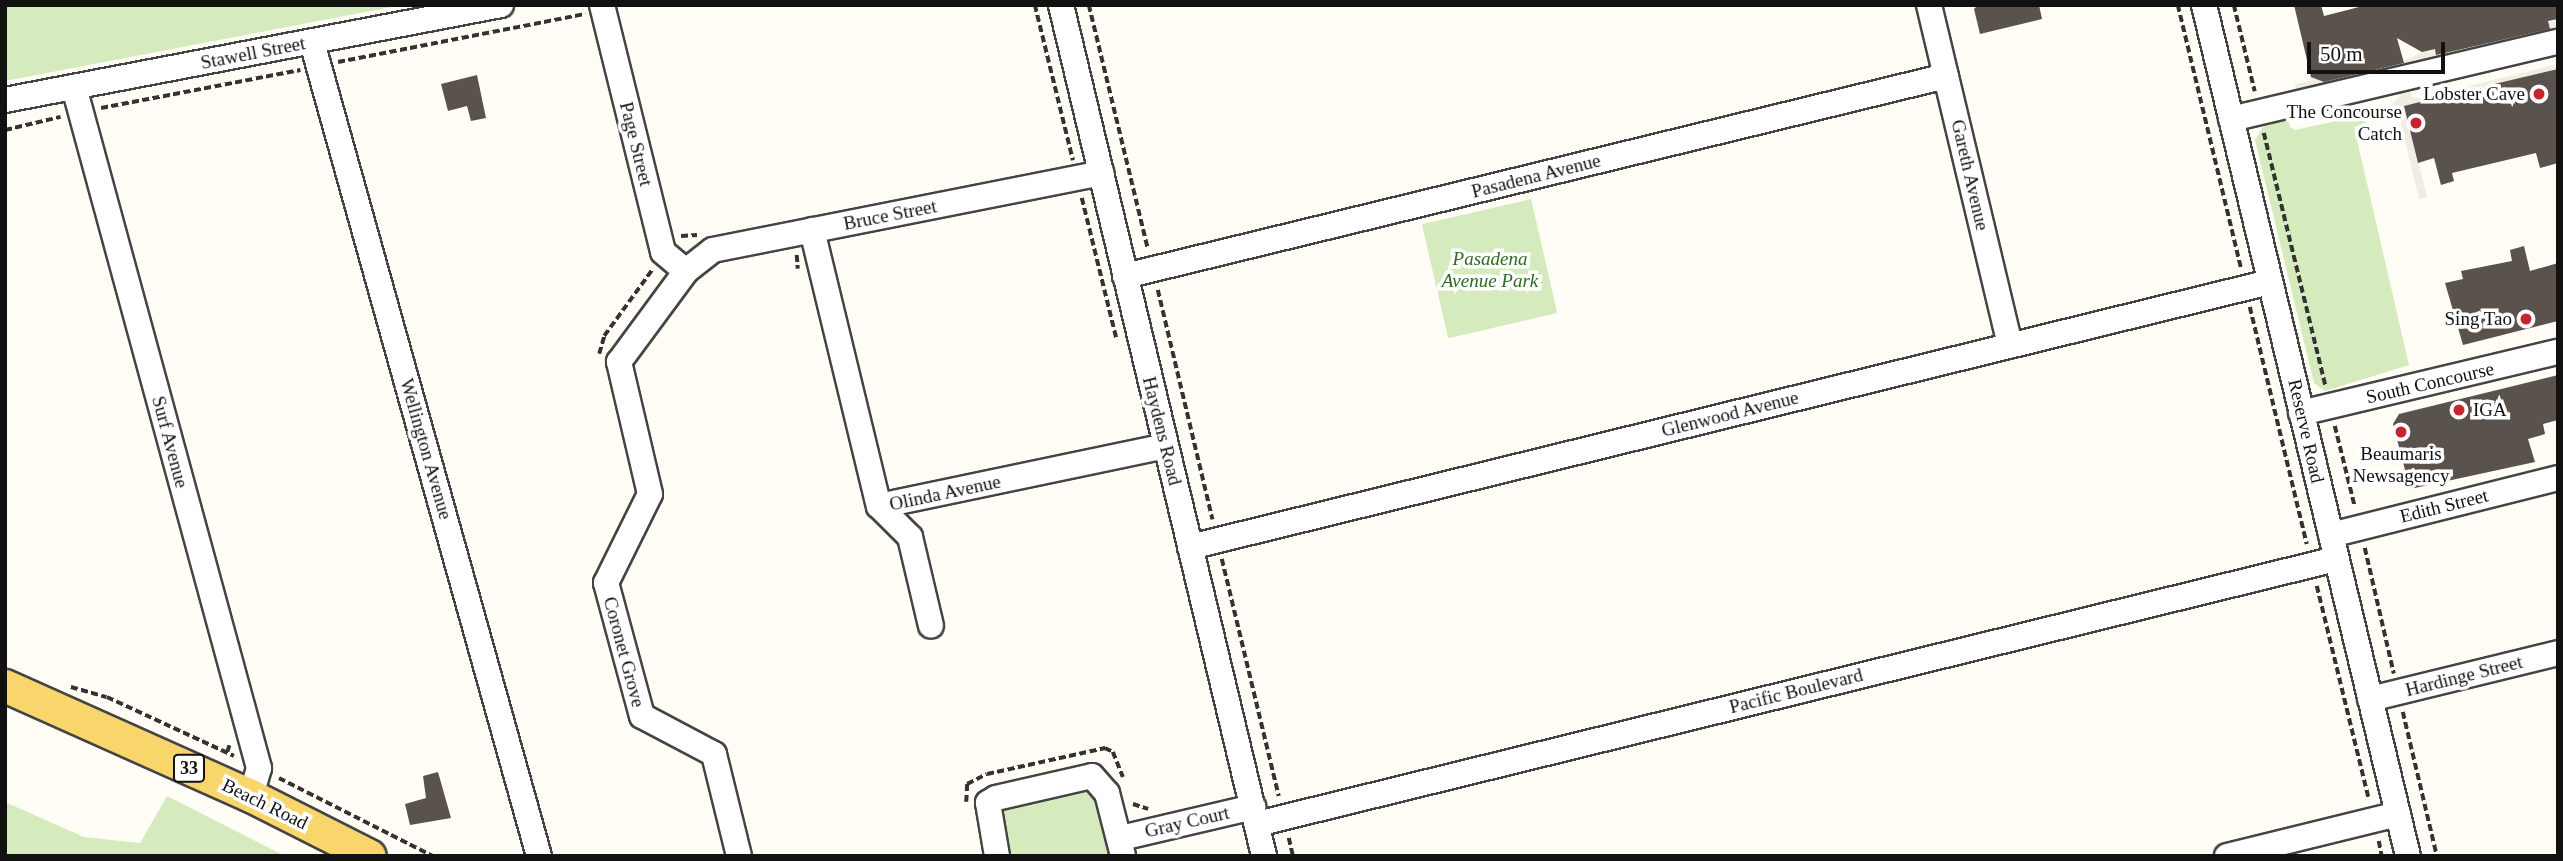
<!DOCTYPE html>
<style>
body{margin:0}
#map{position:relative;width:2563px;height:861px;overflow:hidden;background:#fffdf5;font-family:Georgia,serif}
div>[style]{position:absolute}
.green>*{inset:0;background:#d5ebbd;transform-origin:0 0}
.plaza>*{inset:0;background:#f1ede2}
.building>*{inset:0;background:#5a524d}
.path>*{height:3.5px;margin-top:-1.75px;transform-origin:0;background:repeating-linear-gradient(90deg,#333 0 7px,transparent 0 10.5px)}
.roads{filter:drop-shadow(2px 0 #444) drop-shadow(-2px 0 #444) drop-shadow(0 2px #444) drop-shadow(0 -2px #444)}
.minor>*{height:24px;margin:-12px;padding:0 12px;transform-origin:12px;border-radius:12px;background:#fff}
.major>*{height:32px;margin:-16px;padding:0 16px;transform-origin:16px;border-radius:16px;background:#f9d66b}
.dots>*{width:19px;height:19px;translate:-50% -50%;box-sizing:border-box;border:4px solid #fff;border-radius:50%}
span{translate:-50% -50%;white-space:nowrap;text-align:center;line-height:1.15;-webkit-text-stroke:7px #fff;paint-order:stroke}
.shield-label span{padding:2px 5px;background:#fff;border:2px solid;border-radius:5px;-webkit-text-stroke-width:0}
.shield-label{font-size:18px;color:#111;font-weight:700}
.street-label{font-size:19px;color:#111}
.poi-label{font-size:19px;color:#111}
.right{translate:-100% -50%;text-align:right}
.left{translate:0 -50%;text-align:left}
.park-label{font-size:19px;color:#2f6b1f;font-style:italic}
.frame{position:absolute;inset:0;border:7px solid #111;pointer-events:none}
.scale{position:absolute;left:2307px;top:42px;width:138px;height:32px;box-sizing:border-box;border:4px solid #111;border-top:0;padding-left:9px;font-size:21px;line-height:24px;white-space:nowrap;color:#111;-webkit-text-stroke:5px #fff;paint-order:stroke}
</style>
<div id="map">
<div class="green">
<div style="clip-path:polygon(5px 5px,402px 5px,5px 81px)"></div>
<div style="clip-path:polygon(2287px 114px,2290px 127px,2295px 130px,2364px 115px,2366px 123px,2354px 127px,2409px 365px,2325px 391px,2314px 383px,2255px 140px,2263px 127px)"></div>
<div style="left:1531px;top:199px;width:117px;height:112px;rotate:77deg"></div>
<div style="clip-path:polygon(1085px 787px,1095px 795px,1113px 856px,1009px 856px,1000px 816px,1009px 805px)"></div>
<div style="clip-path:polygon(167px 796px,285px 856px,5px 856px,5px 802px,84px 837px,140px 843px)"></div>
</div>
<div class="plaza">
<div style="clip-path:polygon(2558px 20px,2558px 30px,2297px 93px,2295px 84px,2311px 81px,2309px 72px,2403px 61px,2422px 52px)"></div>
<div style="clip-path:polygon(2558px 64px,2558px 76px,2407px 114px,2427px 197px,2419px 199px,2399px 116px,2384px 119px,2382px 114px,2399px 97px,2397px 89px,2409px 86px,2412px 97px,2420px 98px)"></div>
</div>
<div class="building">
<div style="clip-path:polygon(1978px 5px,2039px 5px,2042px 19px,1980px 34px,1974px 9px)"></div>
<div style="clip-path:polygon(2294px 5px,2321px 5px,2324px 16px,2367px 5px,2558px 5px,2558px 19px,2548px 21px,2550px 29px,2436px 55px,2435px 49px,2422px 52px,2397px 38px,2404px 63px,2324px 82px,2311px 77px)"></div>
<div style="clip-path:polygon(2558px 69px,2558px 163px,2540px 168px,2536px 153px,2452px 173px,2454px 181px,2441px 185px,2434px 158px,2418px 163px,2404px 106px,2452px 94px,2455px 102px,2487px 94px,2486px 86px)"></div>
<div style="clip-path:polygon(477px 75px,486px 118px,471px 121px,467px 106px,448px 111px,441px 84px)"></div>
<div style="clip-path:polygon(2524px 246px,2530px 271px,2558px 263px,2558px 321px,2463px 345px,2445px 283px,2463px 279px,2461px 271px,2512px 261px,2510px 250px)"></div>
<div style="clip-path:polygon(2558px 375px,2558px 420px,2543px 424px,2545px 434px,2528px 439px,2535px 462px,2410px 489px,2393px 424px,2399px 414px)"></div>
<div style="clip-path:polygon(438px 772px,451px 818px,410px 825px,405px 804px,426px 798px,423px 776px)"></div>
</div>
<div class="path">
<div style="left:1035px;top:5px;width:160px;rotate:76.2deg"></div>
<div style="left:1089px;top:5px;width:250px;rotate:76.4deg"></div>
<div style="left:2178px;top:5px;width:270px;rotate:76.5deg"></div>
<div style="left:2234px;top:5px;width:89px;rotate:76.4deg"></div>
<div style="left:338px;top:62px;width:252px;rotate:-11deg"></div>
<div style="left:101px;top:108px;width:203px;rotate:-10.8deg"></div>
<div style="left:5px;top:130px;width:57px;rotate:-13.3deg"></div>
<div style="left:2264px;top:133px;width:262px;rotate:76.3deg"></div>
<div style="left:1082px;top:198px;width:146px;rotate:76.2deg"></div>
<div style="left:681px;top:236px;width:16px;rotate:-4deg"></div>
<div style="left:797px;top:255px;width:14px;rotate:86deg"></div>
<div style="left:1158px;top:290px;width:236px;rotate:76.6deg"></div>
<div style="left:2250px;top:307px;width:244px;rotate:76.5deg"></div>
<div style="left:599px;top:354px;width:19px;rotate:-74deg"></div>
<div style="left:604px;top:336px;width:82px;rotate:-54deg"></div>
<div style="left:2335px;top:426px;width:83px;rotate:76.1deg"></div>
<div style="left:2365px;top:548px;width:129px;rotate:77deg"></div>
<div style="left:1222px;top:559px;width:244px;rotate:76.5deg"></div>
<div style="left:2317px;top:586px;width:219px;rotate:76.3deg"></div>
<div style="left:71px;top:687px;width:37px;rotate:16deg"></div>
<div style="left:107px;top:697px;width:140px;rotate:24.9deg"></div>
<div style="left:2403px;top:712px;width:148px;rotate:76.7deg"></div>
<div style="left:227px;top:752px;width:9px;rotate:-72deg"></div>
<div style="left:279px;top:778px;width:173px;rotate:26.9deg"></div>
<div style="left:966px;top:802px;width:18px;rotate:-87deg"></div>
<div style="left:967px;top:784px;width:22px;rotate:-27deg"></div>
<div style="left:987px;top:774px;width:121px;rotate:-12.4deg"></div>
<div style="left:1105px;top:748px;width:9px;rotate:27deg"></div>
<div style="left:1113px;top:752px;width:27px;rotate:68deg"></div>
<div style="left:1133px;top:804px;width:16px;rotate:18deg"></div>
<div style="left:1289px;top:838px;width:18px;rotate:77deg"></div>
<div style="left:2379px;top:841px;width:15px;rotate:79deg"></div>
</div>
<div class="roads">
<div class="minor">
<div style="left:602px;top:5px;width:254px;rotate:76.1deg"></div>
<div style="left:663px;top:252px;width:30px;rotate:40deg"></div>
<div style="left:1061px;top:5px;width:875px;rotate:76.58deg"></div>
<div style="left:1929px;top:5px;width:350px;rotate:76.6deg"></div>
<div style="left:2204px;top:5px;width:875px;rotate:76.52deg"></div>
<div style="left:312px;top:42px;width:845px;rotate:74.42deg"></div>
<div style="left:74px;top:87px;width:706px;rotate:74.8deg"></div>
<div style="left:259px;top:768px;width:29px;rotate:106deg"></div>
<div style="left:5px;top:100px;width:505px;rotate:-10.84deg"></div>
<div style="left:2231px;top:119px;width:336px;rotate:-13.3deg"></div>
<div style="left:812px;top:230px;width:284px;rotate:76.4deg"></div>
<div style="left:1125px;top:276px;width:845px;rotate:-13.69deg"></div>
<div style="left:2301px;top:413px;width:264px;rotate:-13.4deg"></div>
<div style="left:879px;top:506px;width:293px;rotate:-11.8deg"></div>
<div style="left:879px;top:506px;width:44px;rotate:45deg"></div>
<div style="left:910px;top:537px;width:91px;rotate:76.7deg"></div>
<div style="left:2331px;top:535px;width:234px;rotate:-14.1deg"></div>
<div style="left:1190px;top:547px;width:1112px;rotate:-13.79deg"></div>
<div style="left:2370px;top:699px;width:194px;rotate:-13.7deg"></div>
<div style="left:1257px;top:824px;width:1111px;rotate:-13.8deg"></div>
<div style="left:1121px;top:838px;width:136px;rotate:-13.2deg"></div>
<div style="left:739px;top:856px;width:105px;rotate:-103.8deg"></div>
<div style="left:714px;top:754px;width:81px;rotate:-152.2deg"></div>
<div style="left:642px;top:716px;width:138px;rotate:-105.1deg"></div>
<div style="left:606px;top:583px;width:99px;rotate:-63.7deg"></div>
<div style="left:650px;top:494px;width:136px;rotate:-103.2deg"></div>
<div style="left:619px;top:362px;width:113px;rotate:-53.6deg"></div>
<div style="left:686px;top:271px;width:34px;rotate:-38deg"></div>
<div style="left:713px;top:250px;width:396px;rotate:-11.2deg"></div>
<div style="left:997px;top:856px;width:54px;rotate:-99.6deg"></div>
<div style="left:988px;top:803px;width:9px;rotate:-32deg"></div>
<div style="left:996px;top:798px;width:98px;rotate:-12.9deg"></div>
<div style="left:1092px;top:776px;width:23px;rotate:49deg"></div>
<div style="left:1107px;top:793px;width:65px;rotate:75.7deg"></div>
<div style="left:2227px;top:856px;width:176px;rotate:-13.8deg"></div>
</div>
<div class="major">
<div style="left:5px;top:686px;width:269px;rotate:24.1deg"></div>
<div style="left:251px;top:796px;width:133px;rotate:26.8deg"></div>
</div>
</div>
<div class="dots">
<div style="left:2539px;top:94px;background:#c4262e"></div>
<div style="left:2416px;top:123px;background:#c4262e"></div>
<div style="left:2526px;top:319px;background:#c4262e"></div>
<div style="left:2459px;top:410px;background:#c4262e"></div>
<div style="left:2401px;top:432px;background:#c4262e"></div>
</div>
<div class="shield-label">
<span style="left:189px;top:768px">33</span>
</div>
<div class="street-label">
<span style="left:253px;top:53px;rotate:-11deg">Stawell Street</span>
<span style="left:636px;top:144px;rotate:76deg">Page Street</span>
<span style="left:1970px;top:175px;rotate:77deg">Gareth Avenue</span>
<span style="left:1536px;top:176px;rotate:-14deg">Pasadena Avenue</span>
<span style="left:890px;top:215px;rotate:-11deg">Bruce Street</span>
<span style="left:2430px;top:383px;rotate:-13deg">South Concourse</span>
<span style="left:1730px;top:414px;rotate:-14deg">Glenwood Avenue</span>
<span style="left:1162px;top:431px;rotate:76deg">Haydens Road</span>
<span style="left:2306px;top:431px;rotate:77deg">Reserve Road</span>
<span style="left:170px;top:442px;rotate:75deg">Surf Avenue</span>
<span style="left:426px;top:449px;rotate:74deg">Wellington Avenue</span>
<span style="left:945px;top:493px;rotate:-12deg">Olinda Avenue</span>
<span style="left:2444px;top:506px;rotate:-14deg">Edith Street</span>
<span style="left:624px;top:652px;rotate:75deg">Coronet Grove</span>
<span style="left:2464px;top:676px;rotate:-14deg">Hardinge Street</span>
<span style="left:1796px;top:691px;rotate:-14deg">Pacific Boulevard</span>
<span style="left:265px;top:804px;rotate:26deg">Beach Road</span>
<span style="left:1187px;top:822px;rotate:-13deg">Gray Court</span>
</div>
<div class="poi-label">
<span class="right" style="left:2525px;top:94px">Lobster Cave</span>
<span class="right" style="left:2402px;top:123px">The Concourse<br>Catch</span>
<span class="right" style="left:2512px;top:319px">Sing Tao</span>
<span class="left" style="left:2473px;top:410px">IGA</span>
<span style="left:2401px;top:465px">Beaumaris<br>Newsagency</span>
</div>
<div class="park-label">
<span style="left:1490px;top:270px">Pasadena<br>Avenue Park</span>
</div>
<div class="frame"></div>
<div class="scale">50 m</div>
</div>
